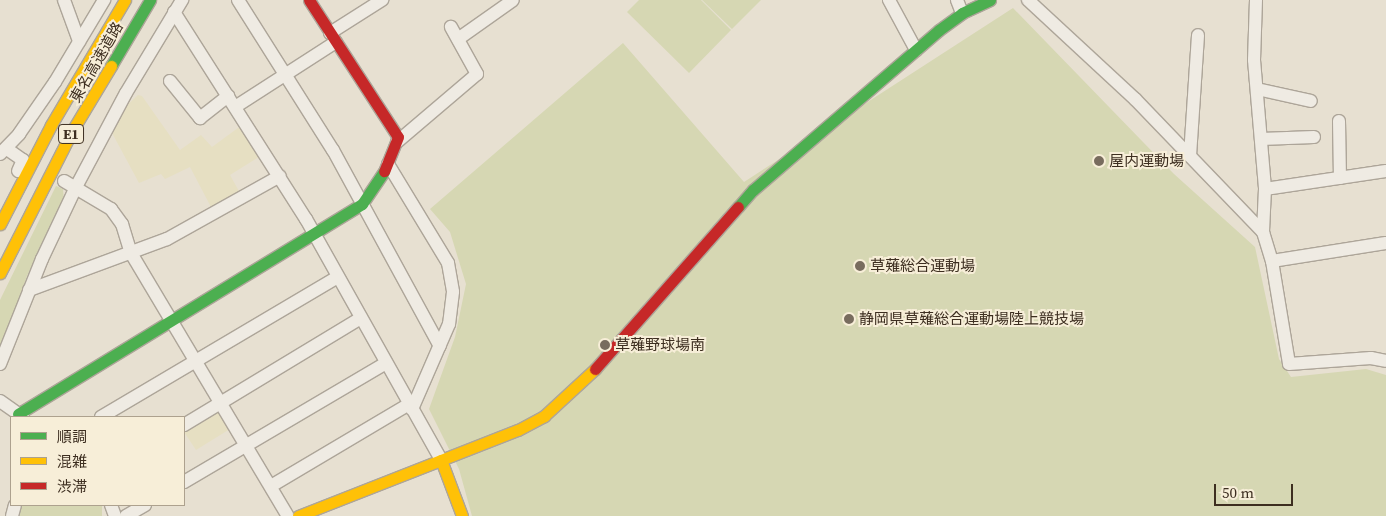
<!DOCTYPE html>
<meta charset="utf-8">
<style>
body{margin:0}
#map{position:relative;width:1386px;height:516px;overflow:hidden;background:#e7e0d1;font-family:"Source Serif 4","Noto Sans JP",serif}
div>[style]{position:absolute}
.farmland>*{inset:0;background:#e6dfc2}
.green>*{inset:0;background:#d6d7b3;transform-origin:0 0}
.roads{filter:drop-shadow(1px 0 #ada599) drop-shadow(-1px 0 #ada599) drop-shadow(0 1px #ada599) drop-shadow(0 -1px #ada599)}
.street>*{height:12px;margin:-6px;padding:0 6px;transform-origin:6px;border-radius:6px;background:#efebe3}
.fast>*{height:11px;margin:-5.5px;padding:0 5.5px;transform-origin:5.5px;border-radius:5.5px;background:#4caf50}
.slow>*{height:11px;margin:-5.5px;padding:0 5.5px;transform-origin:5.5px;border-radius:5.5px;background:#ffc107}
.jam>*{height:11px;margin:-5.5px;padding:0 5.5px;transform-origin:5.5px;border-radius:5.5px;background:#c62828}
.dots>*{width:14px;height:14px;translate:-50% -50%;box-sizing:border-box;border:2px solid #f7eed8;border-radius:50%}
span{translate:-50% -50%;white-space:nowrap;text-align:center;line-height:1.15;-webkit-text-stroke:4px #f7eed8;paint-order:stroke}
.shield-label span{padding:1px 4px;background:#f7eed8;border:1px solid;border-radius:4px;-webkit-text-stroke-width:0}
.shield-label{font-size:14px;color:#3d2e20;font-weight:700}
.street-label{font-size:15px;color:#3d2e20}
.poi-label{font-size:15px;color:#3d2e20}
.left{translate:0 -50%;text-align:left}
.legend{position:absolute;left:10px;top:416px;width:175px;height:90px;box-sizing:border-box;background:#f7eed8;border:1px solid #ada18e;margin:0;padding:6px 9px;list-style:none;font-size:15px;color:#3d2e20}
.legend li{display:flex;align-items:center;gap:10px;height:25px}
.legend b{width:25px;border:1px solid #ada18e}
.scale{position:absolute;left:1214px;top:484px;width:79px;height:22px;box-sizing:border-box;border:2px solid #3d2e20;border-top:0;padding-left:6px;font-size:15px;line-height:18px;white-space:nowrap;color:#3d2e20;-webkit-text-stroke:4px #f7eed8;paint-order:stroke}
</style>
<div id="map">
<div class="farmland">
<div style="clip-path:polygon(138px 95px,142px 96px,180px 150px,201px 135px,212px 147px,242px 125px,262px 155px,230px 175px,240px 193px,212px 209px,190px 167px,165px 179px,161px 174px,139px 183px,111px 131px,123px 109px)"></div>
<div style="clip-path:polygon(216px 412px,221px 413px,230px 429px,196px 450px,184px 432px)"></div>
</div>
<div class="green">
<div style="clip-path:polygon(639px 0,701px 0,731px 30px,689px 73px,627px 12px)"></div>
<div style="clip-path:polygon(702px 0,761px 0,732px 29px)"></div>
<div style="clip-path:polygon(1013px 8px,1174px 174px,1255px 247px,1279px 359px,1291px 377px,1366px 369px,1386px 375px,1386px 516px,472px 516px,459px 469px,429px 409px,455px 337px,466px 284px,450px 232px,430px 209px,623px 43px,744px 182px)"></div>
<div style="clip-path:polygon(56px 186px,63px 189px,64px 201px,27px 276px,0 353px,0 300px)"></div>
<div style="left:20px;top:505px;width:82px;height:11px"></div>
</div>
<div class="roads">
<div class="street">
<div style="left:64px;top:0;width:44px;rotate:69.9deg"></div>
<div style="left:238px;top:0;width:178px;rotate:57.7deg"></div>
<div style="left:333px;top:150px;width:223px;rotate:61.4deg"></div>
<div style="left:889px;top:0;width:57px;rotate:61.6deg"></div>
<div style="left:957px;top:0;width:14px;rotate:69deg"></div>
<div style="left:1028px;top:0;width:146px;rotate:42.8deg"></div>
<div style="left:1135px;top:99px;width:185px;rotate:46.1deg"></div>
<div style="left:1263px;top:232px;width:30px;rotate:73deg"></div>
<div style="left:1272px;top:261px;width:104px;rotate:80.6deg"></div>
<div style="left:1289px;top:364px;width:82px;rotate:-4.2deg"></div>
<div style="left:1371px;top:358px;width:15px;rotate:11deg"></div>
<div style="left:1256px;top:0;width:60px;rotate:91.9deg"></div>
<div style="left:1254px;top:60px;width:129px;rotate:85.1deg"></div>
<div style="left:1265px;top:189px;width:43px;rotate:92.7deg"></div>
<div style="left:174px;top:12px;width:246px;rotate:57.5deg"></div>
<div style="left:306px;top:219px;width:276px;rotate:60.7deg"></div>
<div style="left:330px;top:33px;width:62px;rotate:-32.4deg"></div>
<div style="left:458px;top:39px;width:67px;rotate:-35.3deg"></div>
<div style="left:170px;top:81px;width:48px;rotate:51deg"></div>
<div style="left:200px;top:118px;width:36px;rotate:-38deg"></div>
<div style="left:1257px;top:89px;width:55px;rotate:12.5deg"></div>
<div style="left:235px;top:107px;width:120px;rotate:-32.8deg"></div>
<div style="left:1339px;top:121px;width:57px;rotate:89deg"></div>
<div style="left:1261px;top:139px;width:53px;rotate:-2.2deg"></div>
<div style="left:397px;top:142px;width:105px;rotate:-40.4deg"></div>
<div style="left:477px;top:74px;width:54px;rotate:-119deg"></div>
<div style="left:7px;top:149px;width:19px;rotate:35deg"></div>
<div style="left:23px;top:160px;width:12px;rotate:114deg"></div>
<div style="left:0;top:154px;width:28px;rotate:-46deg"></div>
<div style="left:19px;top:134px;width:63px;rotate:-55.3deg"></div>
<div style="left:55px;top:82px;width:96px;rotate:-59.1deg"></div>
<div style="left:1190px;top:156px;width:121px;rotate:-86.2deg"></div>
<div style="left:388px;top:164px;width:116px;rotate:58.8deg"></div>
<div style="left:448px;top:263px;width:29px;rotate:80deg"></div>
<div style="left:453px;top:292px;width:32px;rotate:97deg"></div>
<div style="left:449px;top:324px;width:93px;rotate:113.5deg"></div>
<div style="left:64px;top:181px;width:55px;rotate:30.8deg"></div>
<div style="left:111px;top:209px;width:19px;rotate:54deg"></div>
<div style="left:122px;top:224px;width:30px;rotate:73deg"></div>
<div style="left:131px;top:253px;width:306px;rotate:59.2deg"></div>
<div style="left:1265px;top:189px;width:122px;rotate:-8.5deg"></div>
<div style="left:1272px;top:261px;width:115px;rotate:-9deg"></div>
<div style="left:29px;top:290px;width:147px;rotate:-20.3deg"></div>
<div style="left:167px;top:239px;width:129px;rotate:-29.1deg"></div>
<div style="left:0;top:364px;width:113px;rotate:-68.2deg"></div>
<div style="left:42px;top:259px;width:80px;rotate:-64.7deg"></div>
<div style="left:76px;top:187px;width:106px;rotate:-62deg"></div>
<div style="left:126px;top:93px;width:109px;rotate:-58.9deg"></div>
<div style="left:0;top:401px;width:28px;rotate:35deg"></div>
<div style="left:101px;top:417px;width:275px;rotate:-30.6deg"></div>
<div style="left:184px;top:425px;width:207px;rotate:-31.2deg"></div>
<div style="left:184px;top:482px;width:234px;rotate:-30.5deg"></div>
<div style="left:271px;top:486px;width:161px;rotate:-30.7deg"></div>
<div style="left:111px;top:505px;width:12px;rotate:70deg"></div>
<div style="left:12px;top:516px;width:11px;rotate:-75deg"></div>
<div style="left:126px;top:516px;width:22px;rotate:-30deg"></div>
</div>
<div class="fast">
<div style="left:111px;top:66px;width:77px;rotate:-59.4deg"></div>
<div style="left:738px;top:207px;width:23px;rotate:-49deg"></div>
<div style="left:753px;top:190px;width:245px;rotate:-40.7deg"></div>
<div style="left:939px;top:30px;width:29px;rotate:-36deg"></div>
<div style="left:962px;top:13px;width:31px;rotate:-25deg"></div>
<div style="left:18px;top:414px;width:403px;rotate:-31.4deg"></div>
<div style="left:362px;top:204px;width:40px;rotate:-56deg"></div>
</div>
<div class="slow">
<div style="left:0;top:224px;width:111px;rotate:-62.7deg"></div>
<div style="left:51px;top:125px;width:145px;rotate:-59.4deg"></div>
<div style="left:0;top:273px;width:159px;rotate:-63.1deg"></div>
<div style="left:72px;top:131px;width:76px;rotate:-59deg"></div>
<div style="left:441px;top:460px;width:60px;rotate:69.4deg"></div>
<div style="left:298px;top:516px;width:236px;rotate:-21.4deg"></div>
<div style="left:518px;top:430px;width:30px;rotate:-28deg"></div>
<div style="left:544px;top:416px;width:69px;rotate:-42.7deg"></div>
</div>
<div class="jam">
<div style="left:309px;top:0;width:163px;rotate:57deg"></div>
<div style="left:398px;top:137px;width:37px;rotate:112deg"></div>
<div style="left:595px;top:369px;width:216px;rotate:-48.6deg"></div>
</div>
</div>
<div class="dots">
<div style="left:1099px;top:161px;background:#786c5e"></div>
<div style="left:860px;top:266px;background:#786c5e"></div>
<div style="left:849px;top:319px;background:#786c5e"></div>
<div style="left:605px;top:345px;background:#786c5e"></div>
</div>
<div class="shield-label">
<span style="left:71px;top:134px">E1</span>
</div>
<div class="street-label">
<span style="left:96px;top:62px;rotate:-60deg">東名高速道路</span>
</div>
<div class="poi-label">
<span class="left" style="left:1109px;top:161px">屋内運動場</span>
<span class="left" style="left:870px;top:266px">草薙総合運動場</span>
<span class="left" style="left:859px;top:319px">静岡県草薙総合運動場陸上競技場</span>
<span class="left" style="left:615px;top:345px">草薙野球場南</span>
</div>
<ul class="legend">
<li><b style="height:6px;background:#4caf50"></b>順調</li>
<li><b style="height:6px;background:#ffc107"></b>混雑</li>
<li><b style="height:6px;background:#c62828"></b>渋滞</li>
</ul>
<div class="scale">50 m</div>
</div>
